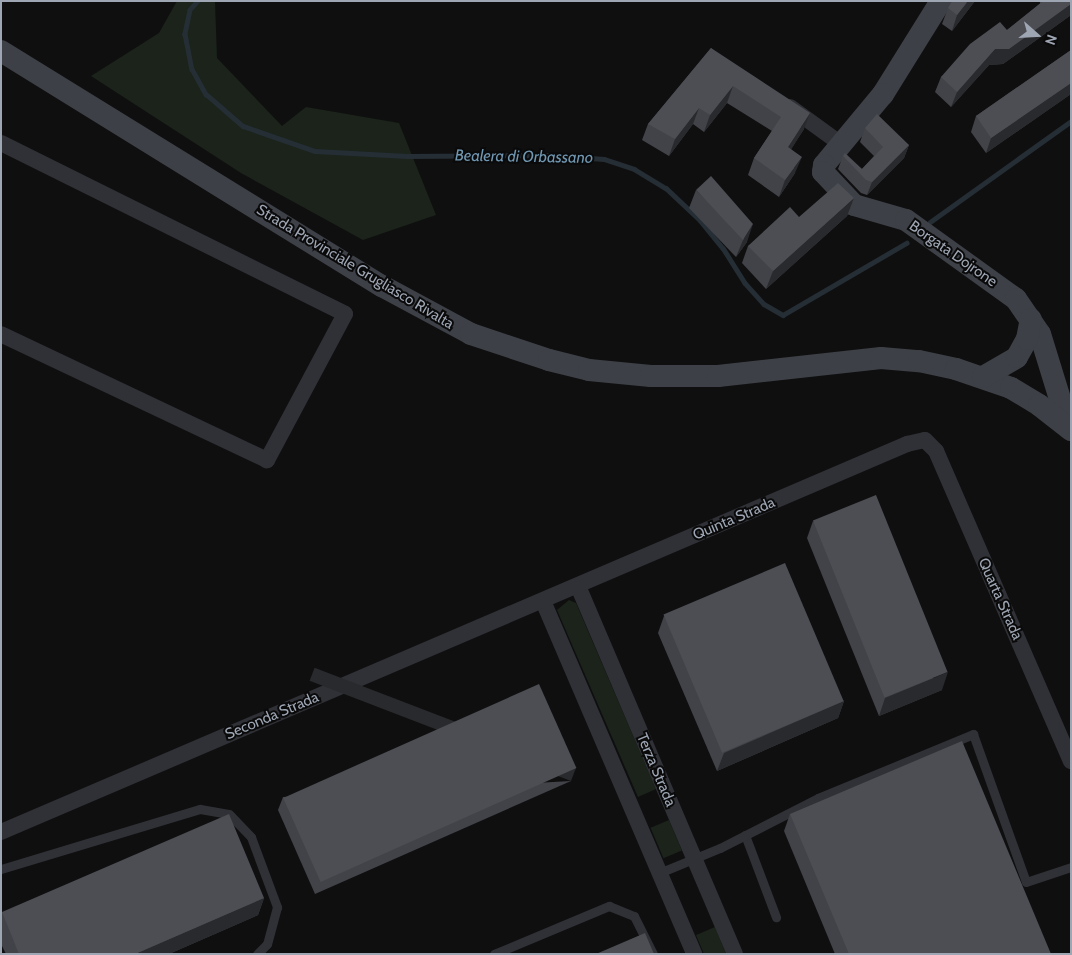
<!DOCTYPE html>
<style>
body{margin:0}
#map{position:relative;width:1072px;height:955px;overflow:hidden;background:#0f0f10;font-family:Cabin,sans-serif}
div>[style]{position:absolute}
.green>*{inset:0;background:#1b231b;transform-origin:0 0}
.stream>*{height:4.5px;margin:-2.25px;padding:0 2.25px;transform-origin:2.25px;border-radius:2.25px;background:#252e35}
.lane>*{height:9px;margin:-4.5px;padding:0 4.5px;transform-origin:4.5px;border-radius:4.5px;background:#303136}
.street>*{height:16px;margin:-8px;padding:0 8px;transform-origin:8px;border-radius:8px;background:#303136}
.secondary>*{height:22px;margin:-11px;padding:0 11px;transform-origin:11px;border-radius:11px;background:#3d4046}
.wall>*{inset:0;background:#424349}
.shaded-wall>*{inset:0;background:#292a2d;transform-origin:0 0}
.building>*{inset:0;background:#4c4e54;transform-origin:0 0}
span{translate:-50% -50%;white-space:nowrap;text-align:center;line-height:1.15;-webkit-text-stroke:4px #0a0a0b;paint-order:stroke}
.street-label{font-size:15px;color:#9ea6b3}
.water-label{font-size:16px;color:#7198b2;font-style:italic}
.frame{position:absolute;inset:0;border:2px solid #9ea6b3;pointer-events:none}
.north{position:absolute;left:1012px;top:10px;width:50px;height:50px;-webkit-text-stroke:4px #0a0a0b;paint-order:stroke;rotate:109deg;font-size:14px;font-weight:700;line-height:20px;text-align:center;color:#9ea6b3}
.north::after{content:'';display:block;margin:auto;width:18px;height:22px;background:#9ea6b3;clip-path:polygon(50% 0,100% 100%,50% 72%,0 100%)}
</style>
<div id="map">
<div class="green">
<div style="clip-path:polygon(177px 1px,215px 1px,217px 58px,282px 126px,306px 107px,399px 123px,436px 215px,363px 240px,241px 173px,91px 76px,159px 33px)"></div>
<div style="clip-path:polygon(569px 600px,576px 603px,656px 789px,638px 797px,557px 610px)"></div>
<div style="left:669px;top:820px;width:33px;height:20px;rotate:67deg"></div>
<div style="clip-path:polygon(715px 927px,726px 954px,704px 954px,696px 935px)"></div>
</div>
<div class="stream">
<div style="left:198px;top:1px;width:12px;rotate:132deg"></div>
<div style="left:190px;top:10px;width:25px;rotate:102deg"></div>
<div style="left:185px;top:34px;width:36px;rotate:79deg"></div>
<div style="left:192px;top:69px;width:29px;rotate:61deg"></div>
<div style="left:206px;top:94px;width:49px;rotate:40.9deg"></div>
<div style="left:243px;top:126px;width:76px;rotate:19.1deg"></div>
<div style="left:315px;top:151px;width:92px;rotate:3.1deg"></div>
<div style="left:407px;top:156px;width:141px;rotate:-0.4deg"></div>
<div style="left:548px;top:155px;width:56px;rotate:4.1deg"></div>
<div style="left:604px;top:159px;width:32px;rotate:18deg"></div>
<div style="left:634px;top:169px;width:37px;rotate:31deg"></div>
<div style="left:666px;top:188px;width:47px;rotate:43.3deg"></div>
<div style="left:700px;top:220px;width:36px;rotate:51deg"></div>
<div style="left:723px;top:248px;width:41px;rotate:57.8deg"></div>
<div style="left:745px;top:283px;width:28px;rotate:48deg"></div>
<div style="left:764px;top:304px;width:22px;rotate:30deg"></div>
<div style="left:783px;top:315px;width:143px;rotate:-30.3deg"></div>
<div style="left:930px;top:222px;width:173px;rotate:-35.6deg"></div>
</div>
<div class="lane">
<div style="left:745px;top:835px;width:88px;rotate:69.3deg"></div>
<div style="left:1px;top:869px;width:208px;rotate:-16.8deg"></div>
<div style="left:200px;top:809px;width:29px;rotate:10deg"></div>
<div style="left:229px;top:814px;width:32px;rotate:46deg"></div>
<div style="left:251px;top:837px;width:75px;rotate:69.6deg"></div>
<div style="left:277px;top:907px;width:38px;rotate:105deg"></div>
<div style="left:267px;top:944px;width:14px;rotate:135deg"></div>
<div style="left:659px;top:873px;width:66px;rotate:-22.3deg"></div>
<div style="left:720px;top:848px;width:110px;rotate:-27deg"></div>
<div style="left:818px;top:798px;width:168px;rotate:-22.4deg"></div>
<div style="left:973px;top:734px;width:157px;rotate:70.3deg"></div>
<div style="left:1026px;top:882px;width:47px;rotate:-18.4deg"></div>
<div style="left:494px;top:954px;width:125px;rotate:-22.7deg"></div>
<div style="left:609px;top:906px;width:27px;rotate:22deg"></div>
<div style="left:634px;top:916px;width:42px;rotate:63.4deg"></div>
</div>
<div class="street">
<div style="left:790px;top:107px;width:63px;rotate:36deg"></div>
<div style="left:1px;top:143px;width:384px;rotate:26.4deg"></div>
<div style="left:345px;top:314px;width:166px;rotate:118.1deg"></div>
<div style="left:267px;top:460px;width:294px;rotate:-154.7deg"></div>
<div style="left:578px;top:586px;width:400px;rotate:66.9deg"></div>
<div style="left:543px;top:601px;width:384px;rotate:66.8deg"></div>
<div style="left:1px;top:832px;width:986px;rotate:-23.18deg"></div>
<div style="left:907px;top:444px;width:18px;rotate:-13deg"></div>
<div style="left:925px;top:440px;width:16px;rotate:45deg"></div>
<div style="left:936px;top:451px;width:338px;rotate:66.5deg"></div>
</div>
<div class="secondary">
<div style="left:941px;top:1px;width:110px;rotate:121.9deg"></div>
<div style="left:883px;top:94px;width:92px;rotate:129.7deg"></div>
<div style="left:824px;top:165px;width:7px;rotate:98deg"></div>
<div style="left:823px;top:172px;width:45px;rotate:46.8deg"></div>
<div style="left:854px;top:205px;width:54px;rotate:16.1deg"></div>
<div style="left:906px;top:220px;width:135px;rotate:35.7deg"></div>
<div style="left:1016px;top:299px;width:42px;rotate:55.6deg"></div>
<div style="left:1040px;top:334px;width:98px;rotate:72.9deg"></div>
<div style="left:1px;top:51px;width:448px;rotate:31.7deg"></div>
<div style="left:382px;top:286px;width:101px;rotate:28.3deg"></div>
<div style="left:471px;top:334px;width:82px;rotate:18.4deg"></div>
<div style="left:549px;top:360px;width:41px;rotate:14deg"></div>
<div style="left:589px;top:370px;width:62px;rotate:5.5deg"></div>
<div style="left:651px;top:376px;width:67px"></div>
<div style="left:718px;top:376px;width:164px;rotate:-6.3deg"></div>
<div style="left:881px;top:358px;width:38px;rotate:5deg"></div>
<div style="left:919px;top:361px;width:38px;rotate:12deg"></div>
<div style="left:956px;top:369px;width:58px;rotate:19.1deg"></div>
<div style="left:1011px;top:388px;width:33px;rotate:31deg"></div>
<div style="left:1039px;top:405px;width:41px;rotate:38deg"></div>
<div style="left:983px;top:377px;width:39px;rotate:-30deg"></div>
<div style="left:1017px;top:357px;width:21px;rotate:-61deg"></div>
<div style="left:1027px;top:339px;width:20px;rotate:-79deg"></div>
</div>
<div class="wall">
<div style="clip-path:polygon(975px 1px,952px 31px,942px 24px,948px 8px)"></div>
<div style="clip-path:polygon(1040px 1px,1071px 1px,1071px 15px,1003px 64px,989px 65px,951px 107px,935px 92px,941px 77px,1007px 30px,1040px 4px)"></div>
<div style="clip-path:polygon(711px 48px,804px 129px,791px 149px,795px 173px,779px 197px,748px 175px,754px 158px,772px 131px,727px 103px,704px 132px,693px 124px,669px 156px,642px 140px,648px 124px)"></div>
<div style="clip-path:polygon(1071px 50px,1071px 94px,986px 153px,971px 132px,976px 116px)"></div>
<div style="clip-path:polygon(865px 128px,909px 145px,904px 158px,867px 195px,861px 193px,838px 169px,843px 156px,862px 169px,874px 156px,860px 142px)"></div>
<div style="clip-path:polygon(696px 190px,747px 242px,736px 257px,689px 208px)"></div>
<div style="clip-path:polygon(854px 198px,847px 216px,766px 289px,742px 263px,748px 246px)"></div>
<div style="clip-path:polygon(813px 521px,942px 690px,879px 716px,807px 538px)"></div>
<div style="clip-path:polygon(664px 616px,844px 701px,838px 718px,717px 771px,658px 633px)"></div>
<div style="clip-path:polygon(571px 781px,315px 894px,278px 810px,283px 797px)"></div>
<div style="clip-path:polygon(790px 814px,1051px 954px,835px 954px,784px 831px)"></div>
<div style="clip-path:polygon(264px 898px,258px 915px,169px 954px,6px 954px,1px 944px,2px 912px)"></div>
</div>
<div class="shaded-wall">
<div style="clip-path:polygon(968px 1px,975px 1px,952px 31px,957px 15px)"></div>
<div style="clip-path:polygon(1071px 4px,1071px 15px,1003px 64px,989px 65px,951px 107px,957px 92px,995px 49px)"></div>
<div style="clip-path:polygon(1071px 83px,1071px 94px,986px 153px,991px 138px)"></div>
<div style="clip-path:polygon(733px 86px,727px 103px,704px 132px,710px 115px)"></div>
<div style="clip-path:polygon(699px 108px,693px 124px,669px 156px,675px 139px)"></div>
<div style="clip-path:polygon(810px 113px,804px 129px,782px 164px,788px 147px)"></div>
<div style="clip-path:polygon(909px 145px,904px 158px,867px 195px,872px 182px)"></div>
<div style="clip-path:polygon(802px 157px,795px 173px,779px 197px,785px 180px)"></div>
<div style="clip-path:polygon(854px 198px,847px 216px,766px 289px,773px 271px)"></div>
<div style="clip-path:polygon(753px 224px,747px 242px,736px 257px,743px 240px)"></div>
<div style="clip-path:polygon(948px 672px,942px 690px,879px 716px,885px 698px)"></div>
<div style="clip-path:polygon(844px 701px,838px 718px,717px 771px,724px 753px)"></div>
<div style="left:576px;top:768px;width:14px;height:280px;rotate:111deg"></div>
<div style="clip-path:polygon(264px 898px,258px 915px,169px 954px,135px 954px)"></div>
</div>
<div class="building">
<div style="clip-path:polygon(952px 1px,968px 1px,957px 15px,948px 8px)"></div>
<div style="clip-path:polygon(1043px 1px,1071px 1px,1071px 4px,1009px 49px,995px 49px,957px 92px,941px 77px,970px 44px,1000px 22px,1007px 30px)"></div>
<div style="clip-path:polygon(711px 48px,810px 113px,788px 147px,802px 157px,785px 180px,754px 158px,781px 117px,733px 86px,710px 115px,699px 108px,675px 139px,648px 124px)"></div>
<div style="clip-path:polygon(1071px 50px,1071px 83px,991px 138px,976px 116px)"></div>
<div style="clip-path:polygon(877px 114px,909px 145px,872px 182px,866px 180px,843px 156px,845px 153px,862px 169px,883px 147px,865px 128px)"></div>
<div style="clip-path:polygon(711px 176px,753px 224px,743px 240px,696px 190px)"></div>
<div style="clip-path:polygon(838px 183px,854px 198px,773px 271px,748px 246px,790px 207px,799px 217px)"></div>
<div style="left:876px;top:495px;width:191px;height:68px;rotate:68deg"></div>
<div style="left:785px;top:563px;width:150px;height:132px;rotate:67deg"></div>
<div style="left:539px;top:684px;width:92px;height:280px;rotate:66deg"></div>
<div style="clip-path:polygon(962px 741px,1051px 954px,849px 954px,790px 814px)"></div>
<div style="clip-path:polygon(229px 814px,264px 898px,135px 954px,19px 954px,2px 912px)"></div>
<div style="clip-path:polygon(645px 933px,654px 954px,596px 954px)"></div>
</div>
<div class="street-label">
<span style="left:953px;top:254px;rotate:35deg">Borgata Dojrone</span>
<span style="left:355px;top:267px;rotate:31deg">Strada Provinciale Grugliasco Rivalta</span>
<span style="left:734px;top:519px;rotate:-23deg">Quinta Strada</span>
<span style="left:1000px;top:599px;rotate:66deg">Quarta Strada</span>
<span style="left:272px;top:716px;rotate:-23deg">Seconda Strada</span>
<span style="left:656px;top:770px;rotate:67deg">Terza Strada</span>
</div>
<div class="water-label">
<span style="left:524px;top:157px;rotate:1deg">Bealera di Orbassano</span>
</div>
<div class="frame"></div>
<div class="north">N</div>
</div>
